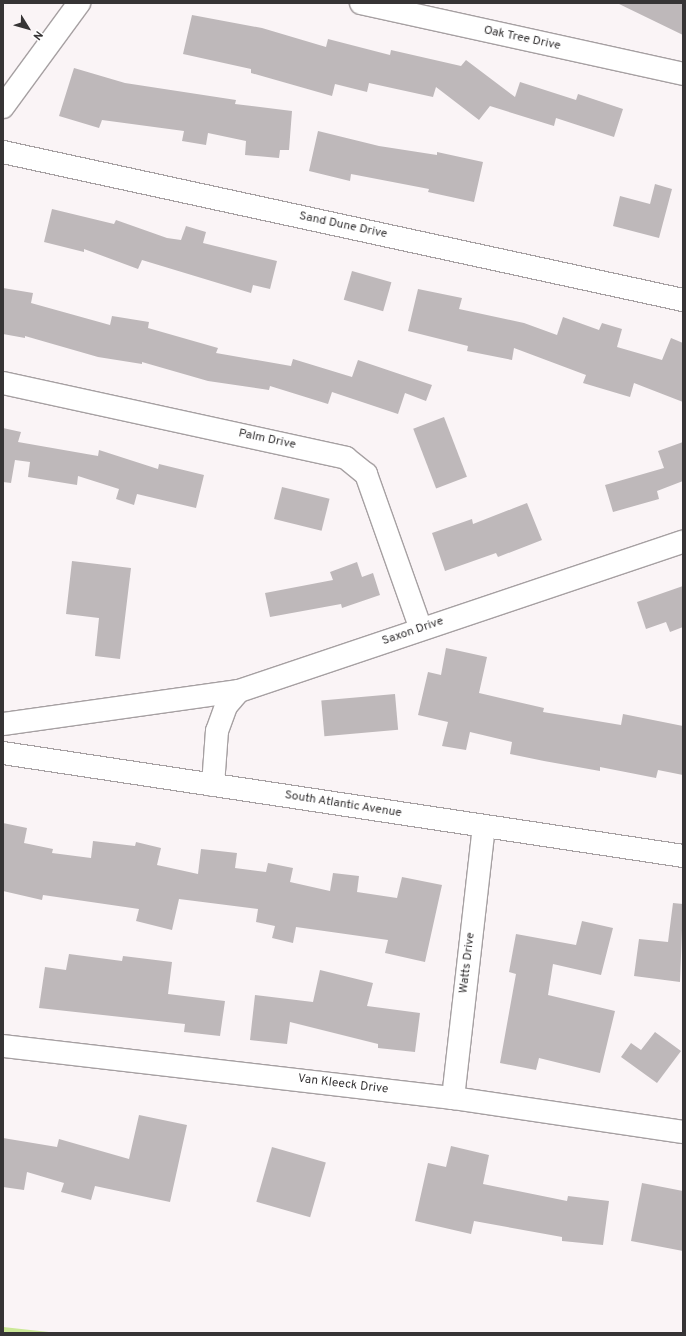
<!DOCTYPE html>
<style>
body{margin:0}
#map{position:relative;width:686px;height:1336px;overflow:hidden;background:#faf4f6;font-family:Overpass,sans-serif}
div>[style]{position:absolute}
.water>*{inset:0;background:#cbe897}
.building>*{inset:0;background:#beb8ba;transform-origin:0 0}
.roads{filter:drop-shadow(1px 0 #a6a0a2) drop-shadow(-1px 0 #a6a0a2) drop-shadow(0 1px #a6a0a2) drop-shadow(0 -1px #a6a0a2)}
.street>*{height:22px;margin:-11px;padding:0 11px;transform-origin:11px;border-radius:11px;background:#fff}
.secondary>*{height:22px;margin:-11px;padding:0 11px;transform-origin:11px;border-radius:11px;background:#fff}
span{translate:-50% -50%;white-space:nowrap;text-align:center;line-height:1.15;-webkit-text-stroke:4px #fff;paint-order:stroke}
.street-label{font-size:12px;color:#363435}
.frame{position:absolute;inset:0;border:4px solid #363435;pointer-events:none}
.north{position:absolute;left:8px;top:8px;width:40px;height:40px;-webkit-text-stroke:3px #fff;paint-order:stroke;rotate:127deg;font-size:11px;font-weight:700;line-height:16px;text-align:center;color:#363435}
.north::after{content:'';display:block;margin:auto;width:14px;height:18px;background:#363435;clip-path:polygon(50% 0,100% 100%,50% 72%,0 100%)}
</style>
<div id="map">
<div class="water">
<div style="clip-path:polygon(3px 1327px,58px 1333px,3px 1333px)"></div>
</div>
<div class="building">
<div style="clip-path:polygon(617px 3px,683px 3px,683px 35px)"></div>
<div style="clip-path:polygon(192px 15px,262px 28px,326px 47px,328px 39px,390px 55px,391px 50px,461px 66px,466px 60px,515px 97px,520px 82px,576px 100px,578px 94px,623px 109px,614px 137px,556px 118px,554px 126px,490px 106px,479px 120px,436px 87px,433px 97px,369px 83px,367px 92px,335px 84px,332px 96px,251px 73px,251px 69px,183px 54px)"></div>
<div style="clip-path:polygon(74px 68px,125px 83px,236px 100px,235px 104px,292px 111px,289px 150px,280px 150px,279px 158px,245px 155px,246px 141px,208px 133px,206px 145px,182px 141px,184px 131px,102px 120px,99px 128px,59px 116px)"></div>
<div style="clip-path:polygon(318px 131px,379px 146px,437px 155px,437px 152px,483px 162px,474px 202px,428px 192px,429px 189px,351px 174px,350px 181px,309px 171px)"></div>
<div style="clip-path:polygon(655px 184px,672px 189px,659px 238px,613px 226px,620px 196px,650px 204px)"></div>
<div style="clip-path:polygon(52px 209px,114px 224px,116px 220px,167px 238px,181px 240px,186px 226px,206px 232px,203px 243px,277px 261px,270px 289px,253px 285px,251px 293px,142px 260px,138px 269px,84px 249px,84px 252px,44px 242px)"></div>
<div style="left:352px;top:271px;width:41px;height:30px;rotate:16deg"></div>
<div style="clip-path:polygon(3px 288px,33px 293px,31px 303px,110px 325px,112px 316px,149px 322px,148px 328px,218px 348px,216px 353px,291px 366px,293px 359px,352px 377px,358px 360px,432px 385px,426px 401px,405px 393px,398px 414px,332px 392px,328px 404px,270px 386px,269px 390px,208px 381px,142px 362px,142px 364px,98px 357px,25px 336px,25px 338px,3px 334px)"></div>
<div style="clip-path:polygon(418px 289px,462px 298px,459px 309px,524px 323px,557px 335px,563px 317px,599px 330px,602px 323px,622px 329px,617px 347px,662px 360px,671px 338px,683px 343px,683px 402px,634px 383px,630px 397px,583px 383px,586px 375px,514px 348px,512px 360px,467px 351px,468px 346px,408px 331px)"></div>
<div style="left:444px;top:417px;width:64px;height:33px;rotate:69deg"></div>
<div style="clip-path:polygon(3px 428px,21px 432px,18px 442px,98px 456px,99px 450px,158px 469px,159px 464px,204px 475px,196px 508px,137px 494px,134px 505px,116px 499px,119px 489px,78px 476px,77px 485px,28px 477px,30px 462px,15px 460px,11px 483px,3px 482px)"></div>
<div style="clip-path:polygon(683px 442px,683px 481px,657px 491px,659px 499px,613px 512px,605px 485px,664px 468px,658px 451px)"></div>
<div style="left:282px;top:487px;width:49px;height:33px;rotate:14deg"></div>
<div style="clip-path:polygon(527px 503px,542px 540px,498px 557px,496px 553px,445px 571px,432px 533px,472px 519px,473px 524px)"></div>
<div style="clip-path:polygon(72px 561px,131px 568px,120px 659px,95px 656px,99px 618px,66px 614px)"></div>
<div style="clip-path:polygon(357px 562px,362px 577px,373px 573px,380px 595px,342px 608px,341px 604px,270px 617px,265px 593px,333px 580px,330px 572px)"></div>
<div style="clip-path:polygon(683px 586px,683px 627px,670px 632px,666px 622px,646px 629px,637px 602px)"></div>
<div style="clip-path:polygon(446px 648px,487px 657px,479px 693px,544px 708px,543px 712px,621px 725px,623px 714px,683px 726px,683px 775px,658px 770px,656px 778px,600px 767px,600px 771px,544px 761px,510px 754px,512px 742px,470px 732px,466px 750px,442px 746px,448px 722px,418px 715px,428px 672px,441px 675px)"></div>
<div style="left:395px;top:694px;width:36px;height:74px;rotate:85deg"></div>
<div style="clip-path:polygon(3px 823px,27px 828px,24px 843px,53px 849px,52px 853px,91px 858px,93px 841px,135px 846px,136px 842px,161px 848px,157px 865px,198px 874px,201px 849px,237px 853px,235px 868px,266px 872px,268px 863px,293px 868px,290px 882px,330px 891px,333px 873px,359px 876px,357px 892px,397px 898px,402px 877px,442px 885px,425px 962px,385px 953px,388px 940px,296px 927px,293px 943px,272px 938px,275px 926px,256px 922px,258px 909px,179px 899px,172px 930px,136px 921px,139px 909px,43px 895px,42px 900px,3px 891px)"></div>
<div style="clip-path:polygon(673px 903px,683px 904px,680px 982px,634px 976px,639px 939px,668px 942px)"></div>
<div style="clip-path:polygon(582px 921px,613px 928px,601px 975px,553px 964px,548px 995px,615px 1011px,600px 1073px,539px 1058px,536px 1070px,500px 1063px,516px 974px,509px 972px,516px 934px,576px 945px)"></div>
<div style="clip-path:polygon(69px 954px,122px 961px,123px 956px,172px 962px,168px 994px,225px 1001px,220px 1036px,184px 1032px,185px 1024px,39px 1008px,45px 967px,66px 970px)"></div>
<div style="clip-path:polygon(320px 970px,373px 983px,367px 1006px,420px 1013px,415px 1052px,378px 1048px,378px 1044px,290px 1022px,287px 1044px,250px 1040px,255px 995px,313px 1002px)"></div>
<div style="clip-path:polygon(655px 1032px,681px 1051px,657px 1083px,621px 1057px,631px 1043px,641px 1050px)"></div>
<div style="clip-path:polygon(139px 1115px,187px 1125px,170px 1202px,95px 1186px,91px 1200px,61px 1192px,64px 1183px,27px 1172px,24px 1190px,3px 1187px,3px 1138px,57px 1147px,59px 1139px,129px 1159px)"></div>
<div style="clip-path:polygon(451px 1146px,489px 1155px,483px 1184px,567px 1201px,568px 1196px,609px 1201px,603px 1245px,562px 1241px,562px 1237px,474px 1221px,471px 1234px,415px 1221px,428px 1163px,446px 1167px)"></div>
<div style="left:272px;top:1147px;width:56px;height:57px;rotate:16deg"></div>
<div style="clip-path:polygon(642px 1183px,683px 1191px,683px 1251px,631px 1241px)"></div>
</div>
<div class="roads">
<div class="street">
<div style="left:361px;top:3px;width:330px;rotate:12.4deg"></div>
<div style="left:3px;top:107px;width:129px;rotate:-53.8deg"></div>
<div style="left:3px;top:152px;width:696px;rotate:12.28deg"></div>
<div style="left:3px;top:383px;width:351px;rotate:12.3deg"></div>
<div style="left:346px;top:458px;width:26px;rotate:39deg"></div>
<div style="left:366px;top:474px;width:164px;rotate:70.5deg"></div>
<div style="left:3px;top:1046px;width:453px;rotate:6.6deg"></div>
<div style="left:453px;top:1098px;width:232px;rotate:8.4deg"></div>
<div style="left:453px;top:1098px;width:273px;rotate:-83.5deg"></div>
</div>
<div class="secondary">
<div style="left:3px;top:724px;width:238px;rotate:-8deg"></div>
<div style="left:3px;top:753px;width:688px;rotate:8.61deg"></div>
<div style="left:213px;top:785px;width:54px;rotate:-85.8deg"></div>
<div style="left:217px;top:731px;width:27px;rotate:-70deg"></div>
<div style="left:226px;top:706px;width:20px;rotate:-49deg"></div>
<div style="left:239px;top:691px;width:468px;rotate:-18.6deg"></div>
</div>
</div>
<div class="street-label">
<span style="left:522px;top:39px;rotate:12deg">Oak Tree Drive</span>
<span style="left:343px;top:226px;rotate:12deg">Sand Dune Drive</span>
<span style="left:267px;top:440px;rotate:12deg">Palm Drive</span>
<span style="left:413px;top:632px;rotate:-19deg">Saxon Drive</span>
<span style="left:343px;top:805px;rotate:9deg">South Atlantic Avenue</span>
<span style="left:468px;top:963px;rotate:-83deg">Watts Drive</span>
<span style="left:343px;top:1085px;rotate:7deg">Van Kleeck Drive</span>
</div>
<div class="frame"></div>
<div class="north">N</div>
</div>
